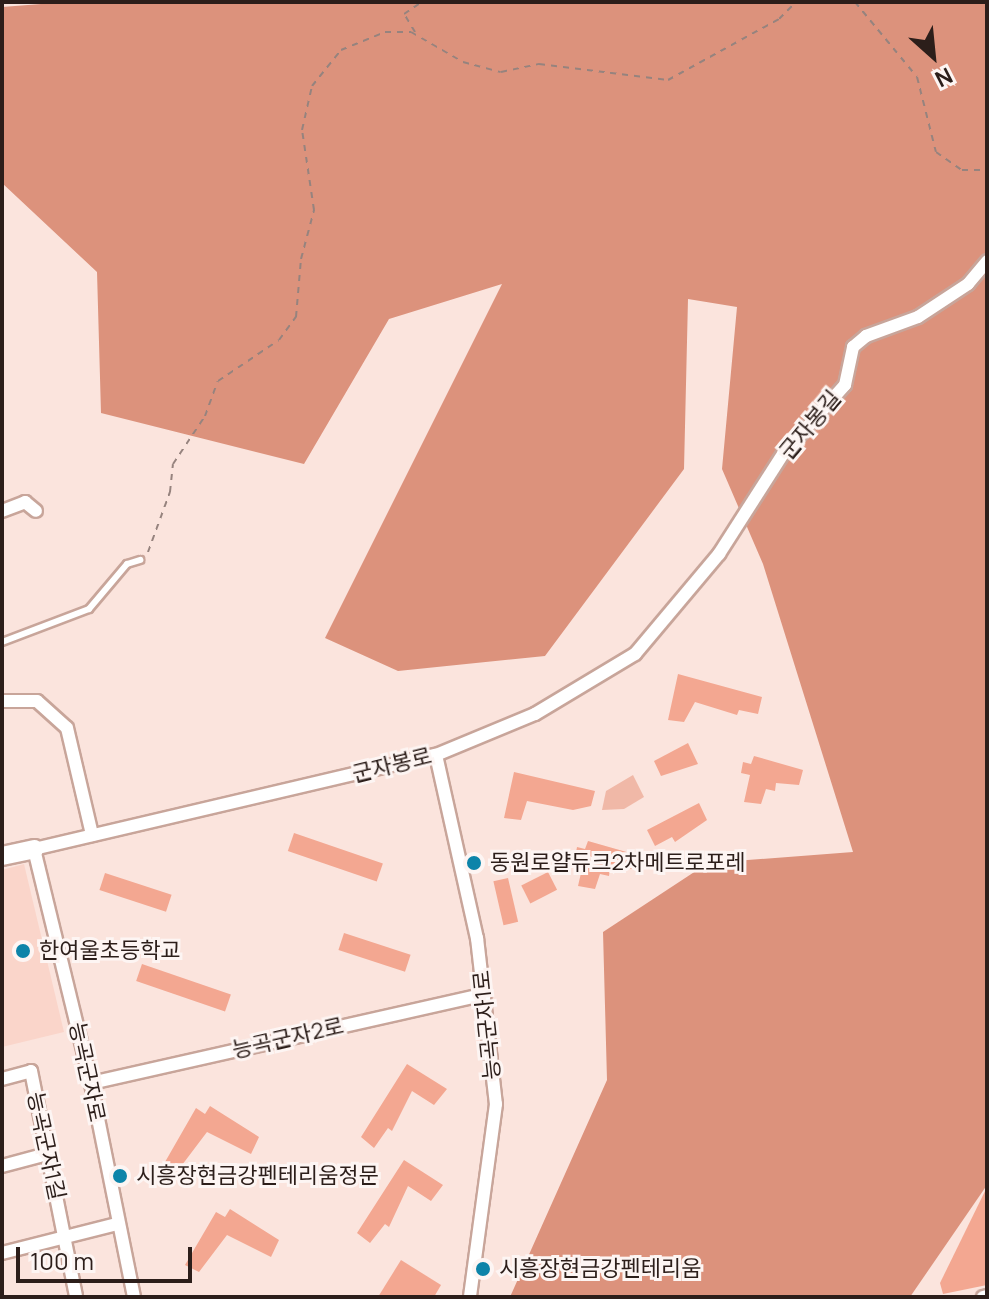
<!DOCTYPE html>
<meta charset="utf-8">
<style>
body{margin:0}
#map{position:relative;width:989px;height:1299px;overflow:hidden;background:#fbe4dd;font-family:Manrope,"Noto Sans KR",sans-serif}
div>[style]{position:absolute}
.built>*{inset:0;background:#fad5ca}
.green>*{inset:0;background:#f0b8a7}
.forest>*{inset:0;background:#dc927c}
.building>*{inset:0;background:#f3a791;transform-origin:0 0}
.path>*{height:2px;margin-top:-1px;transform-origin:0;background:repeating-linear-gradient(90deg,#96837e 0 6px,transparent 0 12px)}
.roads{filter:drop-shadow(2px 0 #c8a59a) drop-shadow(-2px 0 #c8a59a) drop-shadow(0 2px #c8a59a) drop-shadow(0 -2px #c8a59a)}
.service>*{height:6px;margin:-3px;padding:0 3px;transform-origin:3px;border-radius:3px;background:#fff}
.minor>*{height:12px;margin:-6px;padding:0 6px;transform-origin:6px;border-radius:6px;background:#fff}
.secondary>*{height:18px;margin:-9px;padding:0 9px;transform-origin:9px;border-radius:9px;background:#fff}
.dots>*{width:22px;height:22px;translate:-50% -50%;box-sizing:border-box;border:4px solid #fdf5f3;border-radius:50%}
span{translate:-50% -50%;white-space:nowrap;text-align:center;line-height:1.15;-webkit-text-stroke:6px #fdf5f3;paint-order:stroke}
.street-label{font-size:22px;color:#2c1e1a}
.poi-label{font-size:22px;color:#2c1e1a}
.left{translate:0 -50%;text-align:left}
.frame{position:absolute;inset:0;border:4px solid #2c1e1a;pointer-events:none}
.north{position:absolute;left:893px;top:16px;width:80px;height:80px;-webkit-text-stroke:6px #fdf5f3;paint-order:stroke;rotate:153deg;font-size:22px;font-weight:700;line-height:32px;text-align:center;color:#2c1e1a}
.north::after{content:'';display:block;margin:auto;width:28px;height:36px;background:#2c1e1a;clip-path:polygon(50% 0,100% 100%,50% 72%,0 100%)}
.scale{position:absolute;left:16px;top:1247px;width:176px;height:36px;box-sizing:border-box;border:4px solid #2c1e1a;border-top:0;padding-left:10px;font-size:24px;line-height:28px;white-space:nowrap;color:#2c1e1a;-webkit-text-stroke:6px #fdf5f3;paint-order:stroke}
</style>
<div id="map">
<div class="built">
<div style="clip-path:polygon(24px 864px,64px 1032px,2px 1047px,2px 870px)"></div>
</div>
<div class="green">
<div style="clip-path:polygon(633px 775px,644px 797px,624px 809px,602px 810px,606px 791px)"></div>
</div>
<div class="forest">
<div style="clip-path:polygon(67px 2px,987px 2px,987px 1185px,910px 1297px,510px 1297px,607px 1080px,603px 932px,708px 863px,853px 852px,763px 564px,722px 469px,737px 307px,688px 299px,684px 469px,545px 656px,398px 671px,325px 638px,502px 284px,389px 319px,304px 464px,101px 413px,97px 272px,2px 183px,2px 7px)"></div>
</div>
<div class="building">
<div style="clip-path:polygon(678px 674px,762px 697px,758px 714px,739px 710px,737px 715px,695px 702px,684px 722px,668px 720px)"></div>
<div style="clip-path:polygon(688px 743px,698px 764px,661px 776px,654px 761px)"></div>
<div style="clip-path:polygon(754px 756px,803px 770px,799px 785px,776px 783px,775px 791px,766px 789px,761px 804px,744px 802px,750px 775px,741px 773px,743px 762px,751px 764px)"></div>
<div style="clip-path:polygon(514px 772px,595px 791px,591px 806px,573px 810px,527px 801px,521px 820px,504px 818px)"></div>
<div style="clip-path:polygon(699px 803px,707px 820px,675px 842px,672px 837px,655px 846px,647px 830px)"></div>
<div style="left:294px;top:833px;width:94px;height:19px;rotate:19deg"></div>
<div style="clip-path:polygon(588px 841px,637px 855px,633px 869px,610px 868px,609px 876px,600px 874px,595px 889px,578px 886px,584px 860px,575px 858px,577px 847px,585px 849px)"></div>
<div style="left:548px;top:872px;width:20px;height:30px;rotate:63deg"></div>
<div style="left:105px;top:873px;width:70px;height:18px;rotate:18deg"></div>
<div style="left:508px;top:878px;width:45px;height:15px;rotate:77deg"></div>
<div style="left:344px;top:933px;width:70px;height:18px;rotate:18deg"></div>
<div style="left:142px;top:964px;width:94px;height:18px;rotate:19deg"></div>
<div style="clip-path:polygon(407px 1064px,447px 1089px,434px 1105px,412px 1091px,392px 1131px,388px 1128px,374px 1148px,361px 1137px)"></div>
<div style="clip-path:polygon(210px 1106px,259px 1137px,251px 1154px,207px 1132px,179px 1169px,165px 1162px,196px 1108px,205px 1114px)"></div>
<div style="clip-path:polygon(404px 1160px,443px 1185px,431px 1201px,408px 1186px,389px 1227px,385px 1224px,370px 1243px,357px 1233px)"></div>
<div style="clip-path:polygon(987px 1187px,987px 1285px,943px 1294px,940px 1283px)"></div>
<div style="clip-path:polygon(230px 1209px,279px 1240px,271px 1257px,227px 1235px,199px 1272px,185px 1265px,216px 1212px,225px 1217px)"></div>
<div style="clip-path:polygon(401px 1260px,441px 1285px,434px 1297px,378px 1297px)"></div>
</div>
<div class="path">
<div style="left:855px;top:2px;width:97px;rotate:50.4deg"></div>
<div style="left:917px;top:77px;width:77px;rotate:75.8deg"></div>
<div style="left:936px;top:152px;width:32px;rotate:35deg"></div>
<div style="left:962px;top:170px;width:25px"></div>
<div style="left:415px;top:32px;width:21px;rotate:-121deg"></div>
<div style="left:404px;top:14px;width:22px;rotate:-34deg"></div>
<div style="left:148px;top:552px;width:64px;rotate:-69.9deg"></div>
<div style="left:170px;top:492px;width:28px;rotate:-84deg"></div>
<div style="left:173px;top:464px;width:58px;rotate:-56.3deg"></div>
<div style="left:205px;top:416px;width:37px;rotate:-70deg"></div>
<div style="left:218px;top:381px;width:73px;rotate:-33.9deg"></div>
<div style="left:279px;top:340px;width:29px;rotate:-54deg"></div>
<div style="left:296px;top:317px;width:58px;rotate:-85.1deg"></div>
<div style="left:301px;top:259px;width:51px;rotate:-75.1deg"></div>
<div style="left:314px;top:210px;width:81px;rotate:-98.5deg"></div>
<div style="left:302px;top:130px;width:45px;rotate:-77.2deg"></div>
<div style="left:312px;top:86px;width:46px;rotate:-51.1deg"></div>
<div style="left:341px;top:50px;width:48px;rotate:-22.2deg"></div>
<div style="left:385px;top:32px;width:26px"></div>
<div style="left:411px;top:32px;width:60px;rotate:30deg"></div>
<div style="left:463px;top:62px;width:39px;rotate:15deg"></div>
<div style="left:501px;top:72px;width:39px;rotate:-12deg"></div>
<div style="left:539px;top:64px;width:130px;rotate:7.1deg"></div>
<div style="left:668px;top:80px;width:127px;rotate:-28.8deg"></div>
<div style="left:779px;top:19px;width:24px;rotate:-45deg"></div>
</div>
<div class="roads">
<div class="service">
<div style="left:2px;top:642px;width:93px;rotate:-20.8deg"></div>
<div style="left:89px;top:609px;width:59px;rotate:-49.8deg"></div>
<div style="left:127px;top:564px;width:14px;rotate:-17deg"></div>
</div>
<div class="minor">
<div style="left:2px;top:511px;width:25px;rotate:-21deg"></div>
<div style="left:25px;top:502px;width:14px;rotate:39deg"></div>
<div style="left:2px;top:701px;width:35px"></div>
<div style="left:37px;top:701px;width:40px;rotate:42deg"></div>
<div style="left:67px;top:728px;width:110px;rotate:76.8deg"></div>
<div style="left:436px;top:755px;width:188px;rotate:77.4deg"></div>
<div style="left:477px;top:938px;width:167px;rotate:83.5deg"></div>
<div style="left:496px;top:1104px;width:195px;rotate:97.7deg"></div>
<div style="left:2px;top:1079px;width:30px;rotate:-15deg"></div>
<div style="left:31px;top:1071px;width:230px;rotate:78.7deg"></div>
<div style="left:91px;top:1083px;width:404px;rotate:-12.7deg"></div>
<div style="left:2px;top:1166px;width:47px;rotate:-14.9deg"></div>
<div style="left:2px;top:1253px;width:119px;rotate:-14.2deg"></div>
<div style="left:134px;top:1297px;width:218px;rotate:-101.4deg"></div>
<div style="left:91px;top:1083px;width:241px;rotate:-103.7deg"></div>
<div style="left:34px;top:849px;width:413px;rotate:-13.2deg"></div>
<div style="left:436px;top:755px;width:107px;rotate:-22.5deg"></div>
<div style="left:535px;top:714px;width:117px;rotate:-31deg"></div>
<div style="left:635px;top:654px;width:131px;rotate:-50deg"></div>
<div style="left:719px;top:554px;width:119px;rotate:-57.4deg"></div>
<div style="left:783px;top:454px;width:93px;rotate:-48.1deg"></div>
<div style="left:845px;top:385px;width:39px;rotate:-78deg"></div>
<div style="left:853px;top:347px;width:17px;rotate:-40deg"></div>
<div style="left:866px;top:336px;width:55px;rotate:-20.1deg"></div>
<div style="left:918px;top:317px;width:60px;rotate:-33.4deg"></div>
<div style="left:968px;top:284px;width:30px;rotate:-50deg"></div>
<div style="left:983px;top:1297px;width:4px;rotate:-14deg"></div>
</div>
<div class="secondary">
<div style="left:2px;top:856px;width:33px;rotate:-12deg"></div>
</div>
</div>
<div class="dots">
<div style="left:474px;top:863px;background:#0d84a9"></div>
<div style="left:23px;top:951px;background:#0d84a9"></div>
<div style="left:120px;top:1176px;background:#0d84a9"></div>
<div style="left:483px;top:1269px;background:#0d84a9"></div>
</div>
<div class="street-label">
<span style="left:810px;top:425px;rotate:-50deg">군자봉길</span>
<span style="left:392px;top:765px;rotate:-14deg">군자봉로</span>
<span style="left:487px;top:1025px;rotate:-96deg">능곡군자1로</span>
<span style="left:288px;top:1038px;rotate:-13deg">능곡군자2로</span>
<span style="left:87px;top:1072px;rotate:78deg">능곡군자로</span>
<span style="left:46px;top:1146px;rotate:78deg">능곡군자1길</span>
</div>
<div class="poi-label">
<span class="left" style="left:490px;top:863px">동원로얄듀크2차메트로포레</span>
<span class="left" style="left:39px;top:951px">한여울초등학교</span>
<span class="left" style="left:136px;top:1176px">시흥장현금강펜테리움정문</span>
<span class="left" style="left:499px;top:1269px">시흥장현금강펜테리움</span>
</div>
<div class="frame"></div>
<div class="north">N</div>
<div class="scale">100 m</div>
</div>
